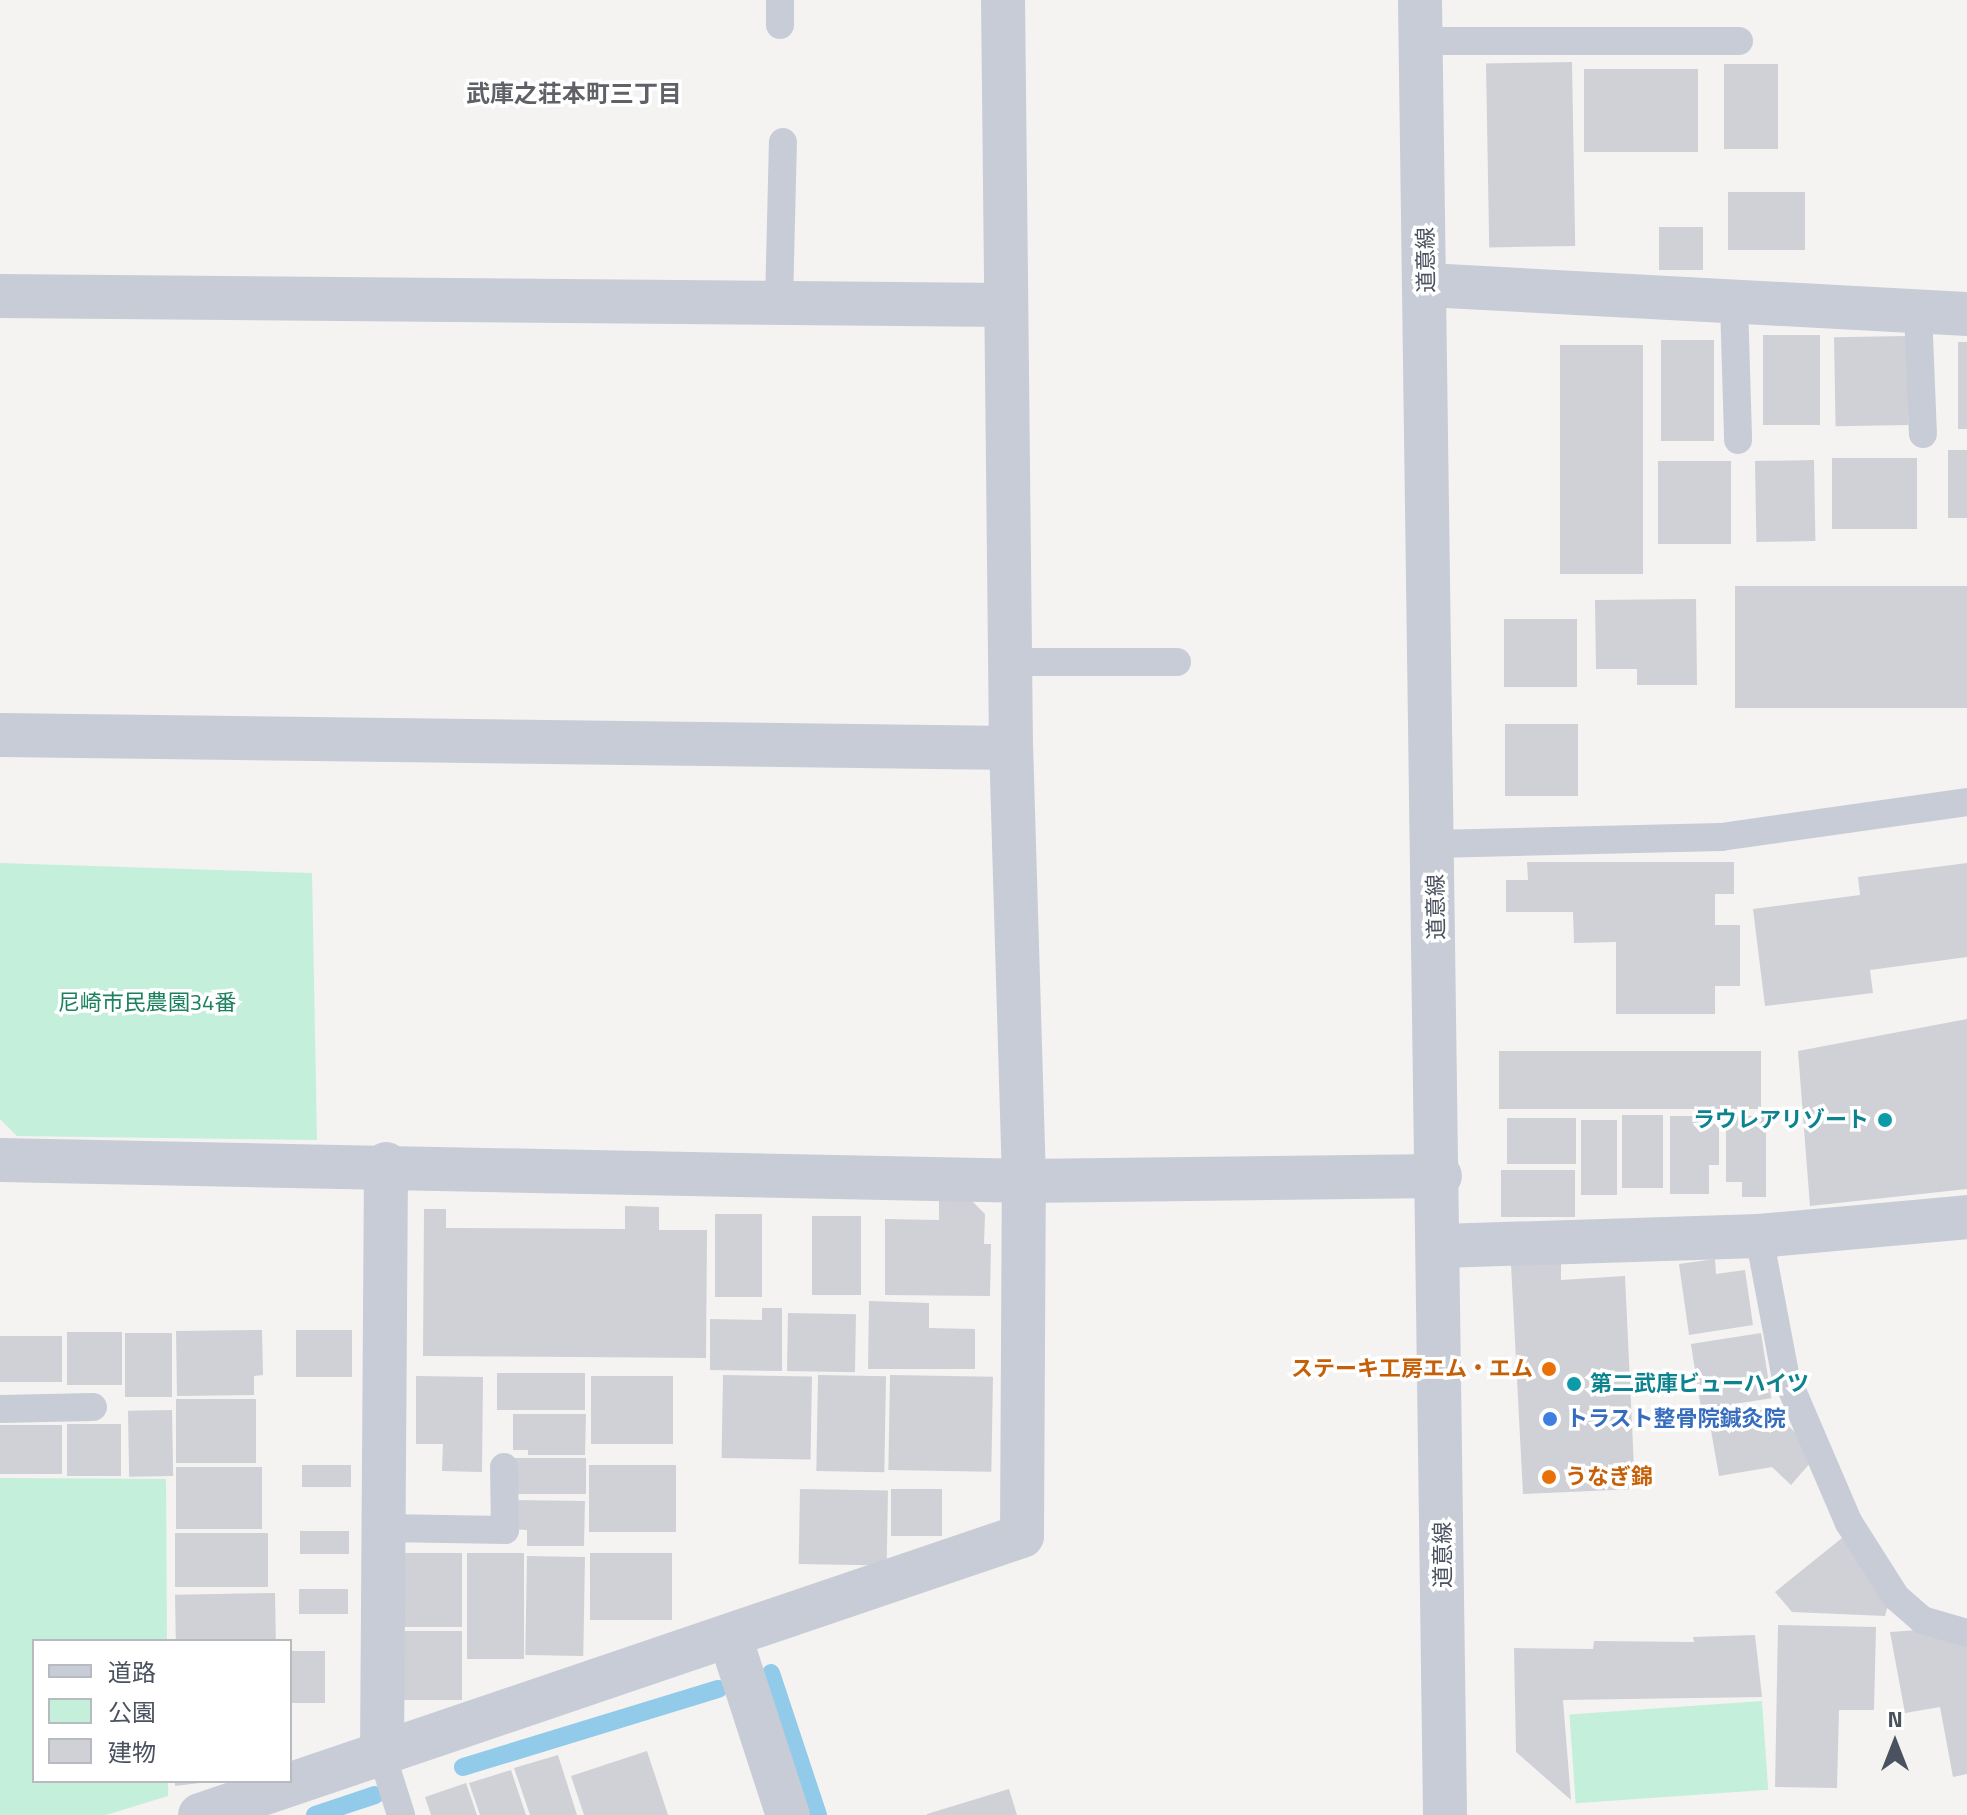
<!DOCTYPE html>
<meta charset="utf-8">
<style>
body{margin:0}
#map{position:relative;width:1967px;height:1815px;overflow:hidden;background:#f4f3f2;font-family:"Titillium Web","Noto Sans JP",sans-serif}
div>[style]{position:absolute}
.green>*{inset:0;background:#c4efdb;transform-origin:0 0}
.stream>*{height:18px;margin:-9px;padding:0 9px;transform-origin:9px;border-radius:9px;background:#92caea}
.building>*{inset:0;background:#cfd1d6;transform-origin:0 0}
.service>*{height:28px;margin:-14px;padding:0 14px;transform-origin:14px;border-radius:14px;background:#c7ccd6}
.minor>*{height:44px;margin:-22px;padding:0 22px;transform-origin:22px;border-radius:22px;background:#c7ccd6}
.tertiary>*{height:44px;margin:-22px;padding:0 22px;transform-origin:22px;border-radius:22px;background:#c7ccd6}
.dots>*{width:22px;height:22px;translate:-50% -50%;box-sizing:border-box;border:4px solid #fff;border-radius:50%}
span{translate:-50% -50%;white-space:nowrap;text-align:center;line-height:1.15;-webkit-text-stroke:7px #fff;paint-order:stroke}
.street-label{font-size:22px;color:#4a525f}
.park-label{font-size:22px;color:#1b815e}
.culture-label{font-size:22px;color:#0d838f;font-weight:700}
.right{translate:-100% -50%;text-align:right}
.left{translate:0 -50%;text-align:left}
.food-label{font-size:22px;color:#c56008;font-weight:700}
.shop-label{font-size:22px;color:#366cbe;font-weight:700}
.neighbourhood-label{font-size:24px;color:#5f6167;font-weight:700}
.legend{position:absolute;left:32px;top:1639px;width:260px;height:144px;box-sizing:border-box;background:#fff;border:2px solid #b7babf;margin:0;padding:10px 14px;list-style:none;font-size:24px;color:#4a525f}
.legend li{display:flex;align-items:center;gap:16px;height:40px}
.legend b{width:40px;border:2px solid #b7babf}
.north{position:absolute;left:1855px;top:1703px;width:80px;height:80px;-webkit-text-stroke:6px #fff;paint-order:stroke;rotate:0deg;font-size:22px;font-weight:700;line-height:32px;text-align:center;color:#4a525f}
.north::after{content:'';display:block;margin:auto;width:28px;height:36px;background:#4a525f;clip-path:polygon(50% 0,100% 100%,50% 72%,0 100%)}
</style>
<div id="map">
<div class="green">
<div style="clip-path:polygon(0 863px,312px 873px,317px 1140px,17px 1136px,0 1119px)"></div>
<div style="clip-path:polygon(0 1478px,166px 1479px,167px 1641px,34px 1641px,34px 1781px,168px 1781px,168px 1796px,106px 1815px,0 1815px)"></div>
<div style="left:1762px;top:1701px;width:89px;height:193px;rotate:86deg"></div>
</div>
<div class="stream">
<div style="left:771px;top:1673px;width:150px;rotate:71.7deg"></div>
<div style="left:463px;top:1767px;width:267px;rotate:-17deg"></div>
<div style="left:315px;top:1815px;width:63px;rotate:-18.4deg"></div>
</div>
<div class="building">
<div style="left:1572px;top:62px;width:184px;height:86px;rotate:89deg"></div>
<div style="left:1724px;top:64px;width:54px;height:85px"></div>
<div style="left:1698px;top:69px;width:83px;height:114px;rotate:90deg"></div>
<div style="left:1728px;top:192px;width:77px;height:58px"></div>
<div style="left:1659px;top:227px;width:44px;height:43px"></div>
<div style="left:1763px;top:335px;width:57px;height:90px"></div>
<div style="left:1907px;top:336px;width:89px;height:73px;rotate:89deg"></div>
<div style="left:1661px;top:340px;width:53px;height:101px"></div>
<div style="left:1958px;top:342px;width:9px;height:87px"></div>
<div style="left:1560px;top:345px;width:83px;height:229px"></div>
<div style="left:1948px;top:450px;width:19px;height:68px"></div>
<div style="left:1917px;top:458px;width:71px;height:85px;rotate:90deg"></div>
<div style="left:1814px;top:460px;width:81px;height:59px;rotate:89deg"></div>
<div style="left:1658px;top:461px;width:73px;height:83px"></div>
<div style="left:1967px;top:586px;width:122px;height:232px;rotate:90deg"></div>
<div style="clip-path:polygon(1696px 599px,1697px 685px,1637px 685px,1637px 669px,1596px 669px,1595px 600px)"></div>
<div style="left:1504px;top:619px;width:73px;height:68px"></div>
<div style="left:1505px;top:724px;width:73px;height:72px"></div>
<div style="clip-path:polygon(1527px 862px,1734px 862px,1734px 894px,1715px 894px,1715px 925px,1740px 925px,1740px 986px,1715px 986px,1715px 1014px,1616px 1014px,1616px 942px,1574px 943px,1573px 912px,1506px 912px,1506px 880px,1528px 880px)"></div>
<div style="clip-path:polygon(1967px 863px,1967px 957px,1870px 970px,1873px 993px,1765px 1006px,1753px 909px,1860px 895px,1858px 877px)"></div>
<div style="clip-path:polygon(1967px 1019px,1967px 1189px,1810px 1206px,1798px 1051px)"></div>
<div style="left:1761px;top:1051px;width:58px;height:262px;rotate:90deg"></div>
<div style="left:1622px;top:1115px;width:41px;height:73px"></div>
<div style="clip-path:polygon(1670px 1116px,1719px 1116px,1719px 1165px,1709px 1165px,1709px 1194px,1670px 1194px)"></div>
<div style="clip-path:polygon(1726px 1116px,1766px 1116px,1766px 1197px,1742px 1197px,1742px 1182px,1726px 1182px)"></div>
<div style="left:1507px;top:1118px;width:69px;height:46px"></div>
<div style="left:1581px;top:1120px;width:36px;height:75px"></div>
<div style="left:1501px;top:1170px;width:74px;height:47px"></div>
<div style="clip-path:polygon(939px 1200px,971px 1200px,985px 1214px,984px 1244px,991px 1244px,990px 1296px,885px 1295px,885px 1219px,939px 1220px)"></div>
<div style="clip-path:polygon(625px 1206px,659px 1207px,659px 1230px,707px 1230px,706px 1358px,423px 1356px,424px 1209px,446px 1209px,446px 1228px,625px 1229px)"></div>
<div style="left:715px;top:1214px;width:47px;height:83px"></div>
<div style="left:812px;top:1216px;width:49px;height:79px"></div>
<div style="clip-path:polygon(1715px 1259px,1716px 1274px,1745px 1270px,1753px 1325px,1689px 1335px,1679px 1264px)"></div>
<div style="clip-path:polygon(1561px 1262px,1561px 1280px,1625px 1276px,1635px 1489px,1523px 1494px,1511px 1265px)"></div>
<div style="clip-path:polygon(869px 1301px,929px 1303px,929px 1328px,975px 1329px,975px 1369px,868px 1369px)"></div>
<div style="clip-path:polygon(762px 1308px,782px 1308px,782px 1371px,710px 1370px,710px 1319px,762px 1320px)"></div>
<div style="left:788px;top:1313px;width:68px;height:58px;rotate:1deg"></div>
<div style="clip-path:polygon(262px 1330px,263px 1375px,254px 1376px,254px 1395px,177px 1396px,176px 1331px)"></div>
<div style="left:352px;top:1330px;width:47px;height:56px;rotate:90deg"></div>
<div style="left:67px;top:1332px;width:55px;height:53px"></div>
<div style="left:125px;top:1333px;width:47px;height:64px"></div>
<div style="left:1761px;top:1333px;width:66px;height:71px;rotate:81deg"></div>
<div style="left:62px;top:1336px;width:46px;height:62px;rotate:90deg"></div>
<div style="left:497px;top:1373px;width:88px;height:37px"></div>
<div style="left:723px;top:1375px;width:89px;height:83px;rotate:1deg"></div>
<div style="left:818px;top:1375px;width:68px;height:96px;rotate:1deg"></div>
<div style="left:890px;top:1375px;width:103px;height:95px;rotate:1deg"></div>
<div style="clip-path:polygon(416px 1376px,483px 1377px,482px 1472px,442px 1471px,443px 1444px,416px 1444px)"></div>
<div style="left:591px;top:1376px;width:82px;height:68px"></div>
<div style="left:176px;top:1399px;width:80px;height:64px"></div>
<div style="clip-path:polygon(1777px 1407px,1780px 1424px,1783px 1421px,1818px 1454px,1791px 1485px,1772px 1467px,1719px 1476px,1709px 1419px)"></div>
<div style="left:172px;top:1410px;width:66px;height:44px;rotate:89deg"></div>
<div style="clip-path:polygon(513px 1414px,586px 1414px,585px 1455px,528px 1455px,528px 1450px,513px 1450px)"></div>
<div style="left:67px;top:1424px;width:54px;height:52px"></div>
<div style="left:62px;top:1425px;width:49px;height:62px;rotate:90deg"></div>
<div style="left:513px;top:1458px;width:73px;height:36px"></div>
<div style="left:302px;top:1465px;width:49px;height:22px"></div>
<div style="left:589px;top:1465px;width:87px;height:67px"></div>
<div style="left:176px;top:1467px;width:86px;height:62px"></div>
<div style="left:800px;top:1489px;width:88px;height:75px;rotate:1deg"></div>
<div style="left:891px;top:1489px;width:51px;height:47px"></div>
<div style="clip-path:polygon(512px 1500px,585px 1501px,584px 1546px,527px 1546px,527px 1530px,512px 1529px)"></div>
<div style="left:349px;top:1531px;width:23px;height:49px;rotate:90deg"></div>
<div style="left:175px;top:1533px;width:93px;height:54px"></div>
<div style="clip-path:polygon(1842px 1538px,1890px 1597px,1885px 1616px,1792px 1612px,1775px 1592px)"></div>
<div style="left:397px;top:1553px;width:65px;height:74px"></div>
<div style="left:467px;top:1553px;width:57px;height:106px"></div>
<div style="left:590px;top:1553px;width:82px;height:67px"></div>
<div style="left:527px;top:1556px;width:58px;height:99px;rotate:1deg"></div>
<div style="left:299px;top:1589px;width:49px;height:25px"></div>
<div style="left:275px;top:1593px;width:48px;height:100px;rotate:89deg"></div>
<div style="clip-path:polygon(1778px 1625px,1876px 1627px,1874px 1710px,1839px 1710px,1837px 1788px,1775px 1787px)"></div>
<div style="clip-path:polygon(1931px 1629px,1967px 1641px,1967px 1774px,1953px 1777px,1940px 1707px,1905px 1713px,1890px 1632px)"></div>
<div style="left:400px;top:1631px;width:62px;height:69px"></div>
<div style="clip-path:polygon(1755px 1635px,1762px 1697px,1563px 1700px,1571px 1800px,1516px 1752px,1514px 1648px,1593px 1649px,1594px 1641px,1694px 1642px,1693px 1637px)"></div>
<div style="left:290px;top:1651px;width:35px;height:52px"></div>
<div style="clip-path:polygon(647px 1751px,668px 1815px,584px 1815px,571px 1776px)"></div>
<div style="clip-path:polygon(558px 1755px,577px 1815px,530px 1815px,514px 1768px)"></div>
<div style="clip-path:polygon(511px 1770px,526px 1815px,480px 1815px,469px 1783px)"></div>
<div style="clip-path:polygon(175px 1781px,208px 1781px,208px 1782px,175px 1786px)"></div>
<div style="clip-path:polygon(466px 1783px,477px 1815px,431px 1815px,425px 1797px)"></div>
<div style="clip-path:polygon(1009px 1789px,1017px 1815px,927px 1815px,927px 1814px)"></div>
</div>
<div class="service">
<div style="left:780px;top:0;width:25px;rotate:90deg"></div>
<div style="left:1422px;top:41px;width:317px"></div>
<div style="left:1734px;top:302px;width:138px;rotate:88.3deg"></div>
<div style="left:779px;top:303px;width:161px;rotate:-88.6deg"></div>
<div style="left:1918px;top:311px;width:123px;rotate:87.7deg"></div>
<div style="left:1010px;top:662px;width:167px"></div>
<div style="left:1435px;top:844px;width:286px;rotate:-1.4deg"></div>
<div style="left:1721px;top:837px;width:248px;rotate:-8.1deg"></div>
<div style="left:1759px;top:1236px;width:140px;rotate:79.3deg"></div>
<div style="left:1785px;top:1374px;width:162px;rotate:66.8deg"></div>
<div style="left:1849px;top:1523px;width:88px;rotate:57.6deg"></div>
<div style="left:1896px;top:1597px;width:35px;rotate:41deg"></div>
<div style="left:1922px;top:1620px;width:47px;rotate:16.1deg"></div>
<div style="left:0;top:1409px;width:93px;rotate:-1.2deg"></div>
<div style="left:385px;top:1528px;width:120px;rotate:1deg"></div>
<div style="left:505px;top:1530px;width:63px;rotate:-90.9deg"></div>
<div style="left:382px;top:1755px;width:63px;rotate:72.4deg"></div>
</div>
<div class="minor">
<div style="left:1427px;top:285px;width:541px;rotate:3.07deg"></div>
<div style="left:0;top:296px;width:1006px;rotate:0.51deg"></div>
<div style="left:0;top:735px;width:1011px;rotate:0.74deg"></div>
<div style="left:0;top:1160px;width:1024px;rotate:1.17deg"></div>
<div style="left:1024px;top:1181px;width:416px;rotate:-0.7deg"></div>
<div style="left:1441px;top:1246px;width:318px;rotate:-1.8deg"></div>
<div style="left:1759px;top:1236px;width:209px;rotate:-5.2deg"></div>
<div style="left:730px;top:1637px;width:187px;rotate:72deg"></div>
<div style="left:382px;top:1755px;width:591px;rotate:-89.61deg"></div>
<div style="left:200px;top:1815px;width:868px;rotate:-18.75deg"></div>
<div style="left:1022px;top:1536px;width:355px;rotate:-89.7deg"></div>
<div style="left:1024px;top:1181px;width:433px;rotate:-91.7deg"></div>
<div style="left:1011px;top:748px;width:748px;rotate:-90.61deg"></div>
</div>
<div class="tertiary">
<div style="left:1420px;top:0;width:1815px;rotate:89.21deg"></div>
</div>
<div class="dots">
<div style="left:1885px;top:1120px;background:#0f9aa8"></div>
<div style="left:1549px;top:1369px;background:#e8710a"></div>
<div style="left:1574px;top:1384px;background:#0f9aa8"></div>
<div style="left:1550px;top:1419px;background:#3f7fe0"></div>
<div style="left:1549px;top:1477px;background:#e8710a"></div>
</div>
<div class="street-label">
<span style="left:1426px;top:260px;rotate:-91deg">道意線</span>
<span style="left:1436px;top:907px;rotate:-91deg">道意線</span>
<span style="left:1443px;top:1555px;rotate:-90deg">道意線</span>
</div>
<div class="park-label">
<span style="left:147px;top:1003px">尼崎市民農園34番</span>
</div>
<div class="culture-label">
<span class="right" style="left:1869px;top:1120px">ラウレアリゾート</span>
<span class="left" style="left:1590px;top:1384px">第二武庫ビューハイツ</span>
</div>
<div class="food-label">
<span class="right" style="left:1533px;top:1369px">ステーキ工房エム・エム</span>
<span class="left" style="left:1565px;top:1477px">うなぎ錦</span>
</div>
<div class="shop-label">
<span class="left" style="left:1566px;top:1419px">トラスト整骨院鍼灸院</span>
</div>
<div class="neighbourhood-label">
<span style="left:574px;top:94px">武庫之荘本町三丁目</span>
</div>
<ul class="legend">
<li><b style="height:10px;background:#c7ccd6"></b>道路</li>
<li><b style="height:22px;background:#c4efdb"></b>公園</li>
<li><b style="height:22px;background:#cfd1d6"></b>建物</li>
</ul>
<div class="north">N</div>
</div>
